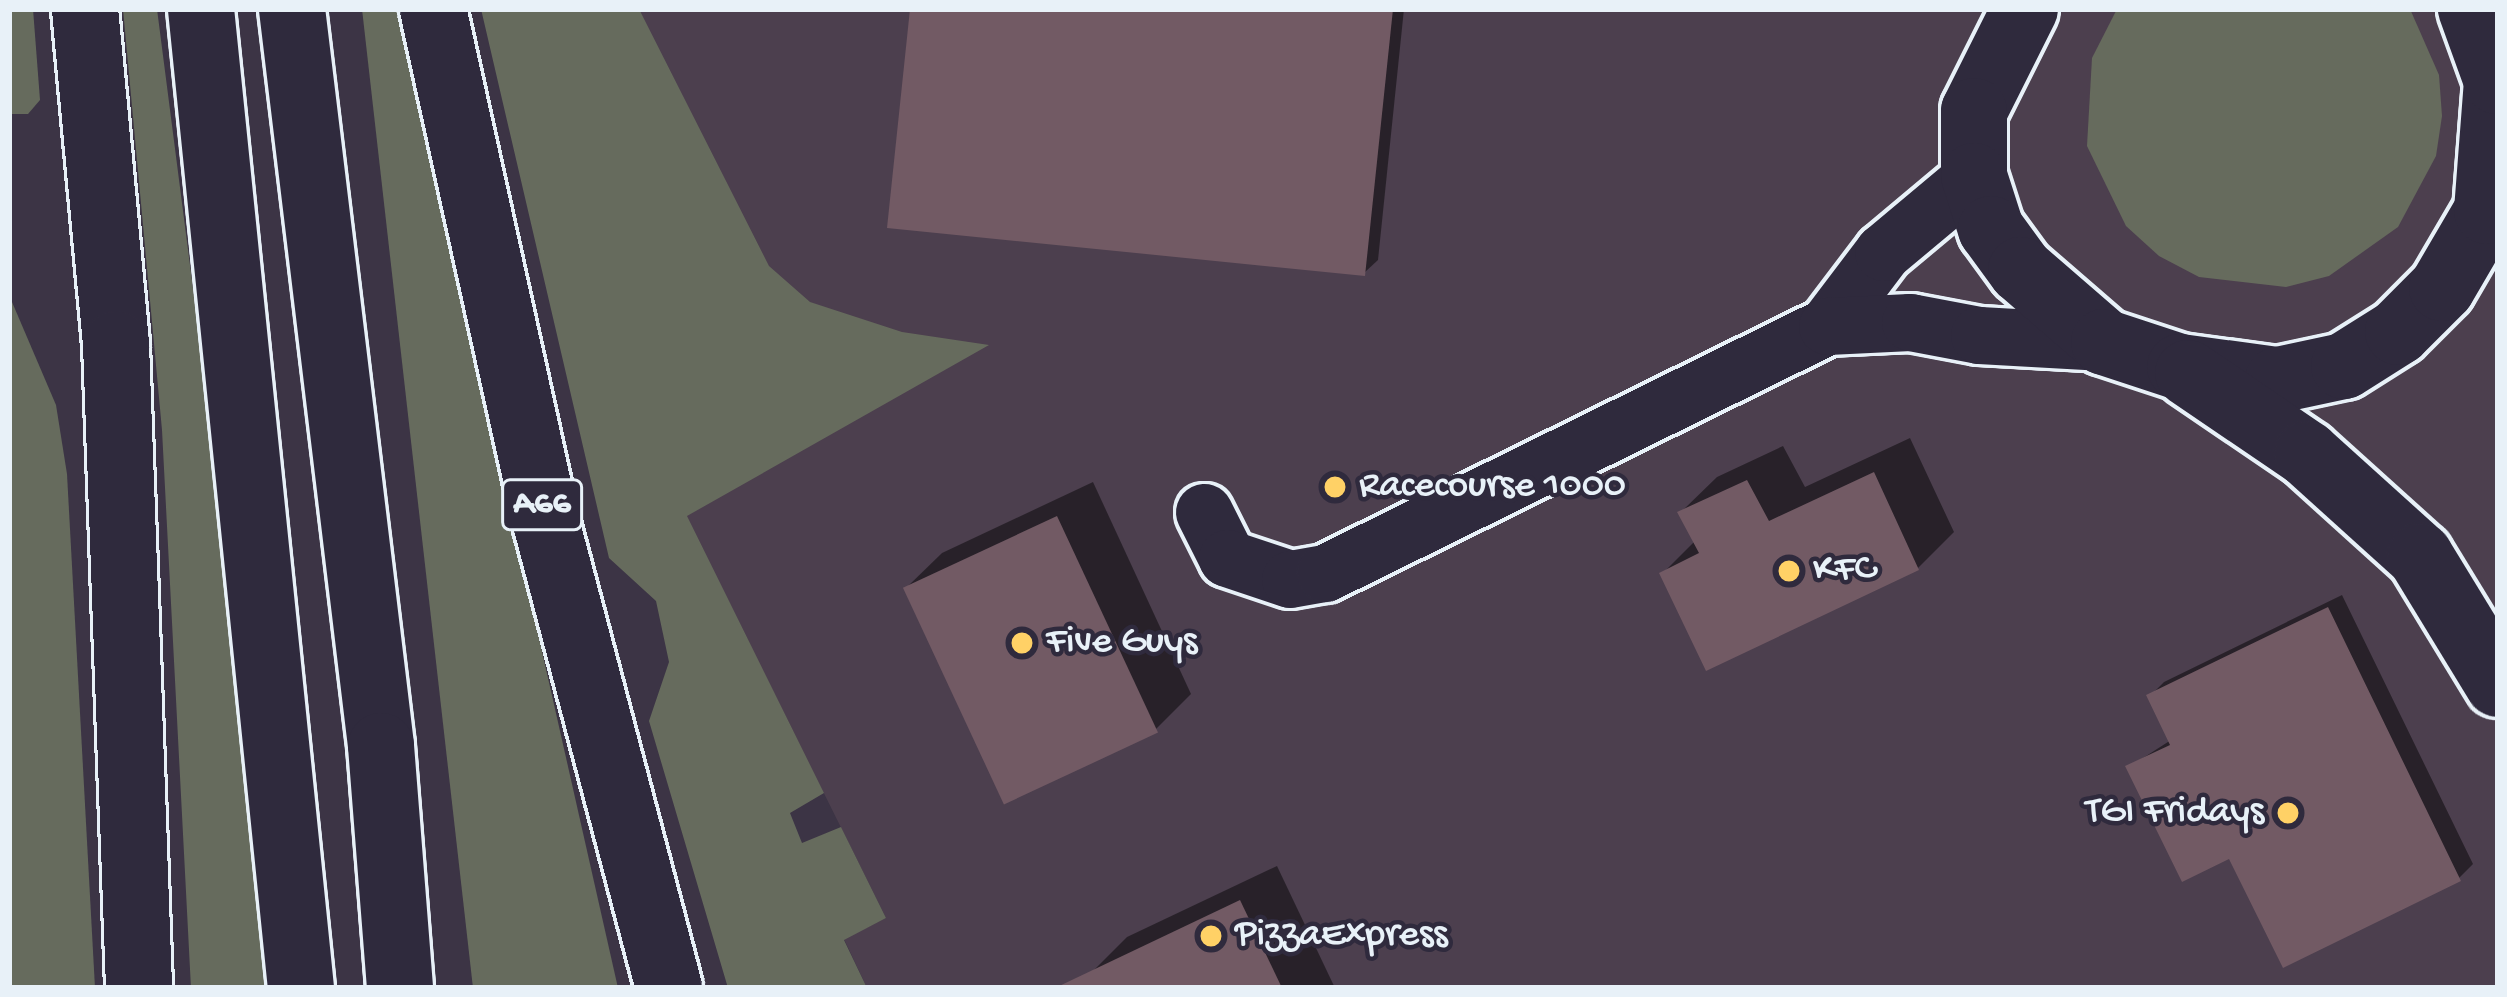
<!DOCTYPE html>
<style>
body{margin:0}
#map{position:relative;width:2507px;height:997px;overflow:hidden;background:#3c3445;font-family:"Gochi Hand",sans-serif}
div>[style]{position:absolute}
.built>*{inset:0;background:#4c3f4e}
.green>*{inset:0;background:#666b5d}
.shadow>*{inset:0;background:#0007}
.building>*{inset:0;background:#725a64;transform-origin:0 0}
.roads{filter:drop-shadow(3px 0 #e8f1f8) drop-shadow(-3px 0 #e8f1f8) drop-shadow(0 3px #e8f1f8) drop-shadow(0 -3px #e8f1f8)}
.minor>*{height:57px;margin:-28.5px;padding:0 28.5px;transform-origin:28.5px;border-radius:28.5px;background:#2f2a3d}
.tertiary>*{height:66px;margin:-33px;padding:0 33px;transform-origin:33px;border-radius:33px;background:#2f2a3d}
.trunk>*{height:66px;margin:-33px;padding:0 33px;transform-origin:33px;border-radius:33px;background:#2f2a3d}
.dots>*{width:33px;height:33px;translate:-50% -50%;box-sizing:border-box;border:6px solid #2f2a3d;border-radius:50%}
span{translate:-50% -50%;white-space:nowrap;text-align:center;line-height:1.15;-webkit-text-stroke:9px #2f2a3d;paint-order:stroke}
.shield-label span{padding:3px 9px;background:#2f2a3d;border:3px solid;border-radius:9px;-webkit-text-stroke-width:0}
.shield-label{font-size:36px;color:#e8f1f8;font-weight:700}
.poi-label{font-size:39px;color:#e8f1f8}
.left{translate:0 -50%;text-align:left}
.right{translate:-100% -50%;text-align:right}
.frame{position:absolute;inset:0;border:12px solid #e8f1f8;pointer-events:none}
</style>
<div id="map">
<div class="built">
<div style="clip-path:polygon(623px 9px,2498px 9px,2498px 988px,867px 988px,844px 939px,886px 918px,686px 516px)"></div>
</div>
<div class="green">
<div style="clip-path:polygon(9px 9px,33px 9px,40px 100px,28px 114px,9px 114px)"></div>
<div style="clip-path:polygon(123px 9px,157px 9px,211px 428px,269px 988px,191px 988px,162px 430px)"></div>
<div style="clip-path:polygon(362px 9px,397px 9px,618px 988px,473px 988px)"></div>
<div style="clip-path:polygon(481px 9px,639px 9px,769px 266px,810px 302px,902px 332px,989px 345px,687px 516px,824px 793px,790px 813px,802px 843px,841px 827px,886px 918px,844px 940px,867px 988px,728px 988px,649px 721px,669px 662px,656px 601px,609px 558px)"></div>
<div style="clip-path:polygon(2117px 9px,2410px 9px,2439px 75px,2442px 116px,2436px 156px,2398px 227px,2329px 276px,2286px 287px,2199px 277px,2159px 256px,2126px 226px,2087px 146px,2092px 58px)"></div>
<div style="clip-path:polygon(9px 295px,56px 405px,67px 474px,95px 988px,9px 988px)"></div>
</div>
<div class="shadow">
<div style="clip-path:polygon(913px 9px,1404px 9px,1378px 260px,1364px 273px)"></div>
<div style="clip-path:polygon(1910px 438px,1954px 532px,1918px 568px,1663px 573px,1696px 540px,1681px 512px,1717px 477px,1783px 446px,1805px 487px)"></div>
<div style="clip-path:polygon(1093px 482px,1191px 694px,1155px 730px,906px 588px,942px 553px)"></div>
<div style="clip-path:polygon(2342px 595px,2473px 864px,2459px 878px,2231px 855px,2129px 767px,2171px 740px,2150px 696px,2164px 682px)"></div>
<div style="clip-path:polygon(1277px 866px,1335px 988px,1098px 988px,1091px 973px,1127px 937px)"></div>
</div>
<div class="building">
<div style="clip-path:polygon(910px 9px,1393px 9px,1365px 276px,887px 228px)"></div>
<div style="clip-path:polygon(1874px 472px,1919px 570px,1706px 671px,1659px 573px,1699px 553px,1677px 512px,1747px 480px,1769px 521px)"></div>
<div style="left:1057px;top:516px;width:239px;height:170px;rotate:65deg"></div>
<div style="clip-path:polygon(2328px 607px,2461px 881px,2283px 968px,2229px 859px,2182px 882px,2125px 766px,2170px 745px,2146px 695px)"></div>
<div style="clip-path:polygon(1240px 900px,1282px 988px,1055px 988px)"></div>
</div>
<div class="roads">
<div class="minor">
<div style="left:1827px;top:326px;width:93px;rotate:-52.9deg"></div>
<div style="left:1883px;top:252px;width:119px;rotate:-39.9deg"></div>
<div style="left:1204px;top:512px;width:51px;rotate:63.4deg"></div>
<div style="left:1227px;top:558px;width:66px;rotate:18.4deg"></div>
<div style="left:1290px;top:579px;width:36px;rotate:-10deg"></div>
<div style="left:1325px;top:573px;width:559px;rotate:-26.2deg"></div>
<div style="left:1827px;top:326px;width:83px;rotate:-2.8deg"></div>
<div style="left:1910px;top:322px;width:70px;rotate:10.7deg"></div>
<div style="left:1979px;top:335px;width:125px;rotate:3.2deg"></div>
</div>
<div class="tertiary">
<div style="left:2025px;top:9px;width:114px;rotate:116.6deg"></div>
<div style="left:1974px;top:111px;width:65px;rotate:90deg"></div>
<div style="left:1974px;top:176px;width:56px;rotate:72.2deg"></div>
<div style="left:1991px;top:229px;width:51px;rotate:53.8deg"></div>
<div style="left:2021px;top:270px;width:110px;rotate:40.9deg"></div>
<div style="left:2104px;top:342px;width:80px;rotate:18.2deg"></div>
<div style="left:2180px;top:367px;width:99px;rotate:7.6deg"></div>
<div style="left:2278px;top:380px;width:67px;rotate:-12deg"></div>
<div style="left:2344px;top:366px;width:64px;rotate:-32.2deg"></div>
<div style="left:2398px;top:332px;width:62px;rotate:-45deg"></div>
<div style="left:2442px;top:288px;width:89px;rotate:-59.7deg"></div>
<div style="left:2487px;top:211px;width:130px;rotate:-85.6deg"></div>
<div style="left:2497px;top:81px;width:77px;rotate:-109.9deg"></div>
<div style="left:2188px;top:373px;width:144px;rotate:34.2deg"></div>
<div style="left:2307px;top:454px;width:152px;rotate:42.1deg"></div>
<div style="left:2420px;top:556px;width:150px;rotate:58.6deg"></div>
</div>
<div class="trunk">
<div style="left:85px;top:9px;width:336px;rotate:84.7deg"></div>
<div style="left:116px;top:344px;width:644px;rotate:87.95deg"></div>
<div style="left:201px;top:9px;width:984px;rotate:84.17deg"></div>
<div style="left:292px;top:9px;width:742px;rotate:83.11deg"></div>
<div style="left:381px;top:746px;width:243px;rotate:85.5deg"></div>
<div style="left:433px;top:9px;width:525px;rotate:77.58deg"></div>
<div style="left:546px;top:522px;width:482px;rotate:75.2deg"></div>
</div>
</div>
<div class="dots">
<div style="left:1335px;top:487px;background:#ffd166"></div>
<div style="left:1789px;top:571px;background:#ffd166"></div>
<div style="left:1022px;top:643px;background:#ffd166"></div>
<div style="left:2288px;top:813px;background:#ffd166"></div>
<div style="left:1211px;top:936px;background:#ffd166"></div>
</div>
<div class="shield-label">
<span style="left:542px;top:505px">A66</span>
</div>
<div class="poi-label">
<span class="left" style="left:1359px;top:487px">Racecourse 1000</span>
<span class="left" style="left:1813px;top:571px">KFC</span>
<span class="left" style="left:1046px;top:643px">Five Guys</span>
<span class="right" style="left:2264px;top:813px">TGI Fridays</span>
<span class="left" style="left:1235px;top:936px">PizzaExpress</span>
</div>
<div class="frame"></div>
</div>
